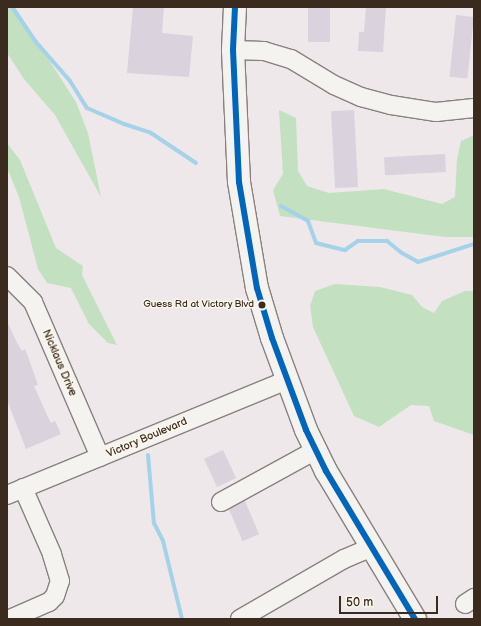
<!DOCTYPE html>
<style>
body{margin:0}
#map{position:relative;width:481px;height:626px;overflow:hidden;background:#eee8eb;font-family:"Balsamiq Sans",sans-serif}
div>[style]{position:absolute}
.green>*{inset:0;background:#c3e0c1}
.stream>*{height:4px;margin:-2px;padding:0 2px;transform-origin:2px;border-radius:2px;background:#a4d2e8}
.building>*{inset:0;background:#dad2dc;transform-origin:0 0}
.roads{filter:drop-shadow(1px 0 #87817f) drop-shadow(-1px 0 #87817f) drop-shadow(0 1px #87817f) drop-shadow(0 -1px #87817f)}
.minor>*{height:18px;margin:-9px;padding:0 9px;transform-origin:9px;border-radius:9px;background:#f5f3f0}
.major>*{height:22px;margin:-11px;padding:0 11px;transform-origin:11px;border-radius:11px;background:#f5f3f0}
.bus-1>*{height:6px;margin:-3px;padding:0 3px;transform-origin:3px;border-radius:3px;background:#0065bd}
.dots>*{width:11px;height:11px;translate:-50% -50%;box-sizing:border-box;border:2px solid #fbf7ec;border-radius:50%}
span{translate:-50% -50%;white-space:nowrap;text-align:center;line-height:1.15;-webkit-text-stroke:3px #fbf7ec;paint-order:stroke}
.bus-label{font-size:10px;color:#3b2a1e}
.right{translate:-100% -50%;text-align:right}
.street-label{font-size:11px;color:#3b2a1e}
.frame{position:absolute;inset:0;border:8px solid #3b2a1e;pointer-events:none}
.scale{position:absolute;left:339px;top:596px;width:99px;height:18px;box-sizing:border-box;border:2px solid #3b2a1e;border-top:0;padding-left:5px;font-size:12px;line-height:14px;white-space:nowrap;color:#3b2a1e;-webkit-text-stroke:3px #fbf7ec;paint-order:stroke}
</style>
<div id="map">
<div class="green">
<div style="clip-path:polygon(7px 7px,15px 7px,18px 12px,76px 102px,88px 133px,101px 197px,55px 115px,24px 79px,7px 53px)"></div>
<div style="clip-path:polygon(279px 110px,296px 118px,298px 171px,307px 186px,329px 193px,384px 189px,442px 204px,455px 197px,457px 159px,461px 141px,474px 135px,474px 237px,445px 237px,280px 216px,273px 190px,283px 174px)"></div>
<div style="clip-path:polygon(7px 143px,20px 160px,56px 248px,83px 266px,82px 275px,117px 345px,108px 343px,89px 324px,71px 288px,47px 283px,38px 269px,19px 197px,7px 168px)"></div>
<div style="clip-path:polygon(335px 284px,380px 287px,412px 295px,422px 307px,434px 313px,442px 301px,465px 291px,474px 291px,474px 435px,434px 421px,429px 406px,411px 405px,379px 427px,354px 416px,313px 327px,310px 306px,315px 291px)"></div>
</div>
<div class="stream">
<div style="left:12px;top:7px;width:42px;rotate:55.6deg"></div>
<div style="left:36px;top:42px;width:52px;rotate:48.9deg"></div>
<div style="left:70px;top:81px;width:32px;rotate:58deg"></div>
<div style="left:87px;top:108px;width:40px;rotate:23.4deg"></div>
<div style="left:124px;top:124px;width:28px;rotate:18deg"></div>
<div style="left:151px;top:133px;width:54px;rotate:33.7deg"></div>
<div style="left:281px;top:206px;width:31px;rotate:29deg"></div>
<div style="left:308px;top:221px;width:23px;rotate:70deg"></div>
<div style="left:316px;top:243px;width:30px;rotate:14deg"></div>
<div style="left:345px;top:250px;width:16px;rotate:-35deg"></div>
<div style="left:358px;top:241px;width:29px"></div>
<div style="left:387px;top:241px;width:19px;rotate:39deg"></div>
<div style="left:402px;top:253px;width:18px;rotate:29deg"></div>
<div style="left:418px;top:262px;width:59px;rotate:-17.8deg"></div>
<div style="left:148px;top:455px;width:68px;rotate:85deg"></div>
<div style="left:154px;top:523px;width:20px;rotate:63deg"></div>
<div style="left:163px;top:541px;width:80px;rotate:76.3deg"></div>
</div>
<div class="building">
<div style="clip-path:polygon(133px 7px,164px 7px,162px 33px,193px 36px,189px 77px,127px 73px)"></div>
<div style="left:308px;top:7px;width:22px;height:35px"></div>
<div style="clip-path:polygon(366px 7px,386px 7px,383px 52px,358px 51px,359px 32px,364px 32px)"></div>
<div style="left:456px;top:15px;width:18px;height:62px;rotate:6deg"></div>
<div style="left:354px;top:110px;width:77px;height:23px;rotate:87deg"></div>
<div style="left:445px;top:154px;width:18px;height:61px;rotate:87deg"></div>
<div style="clip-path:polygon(7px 321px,17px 343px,22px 351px,25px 349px,30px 362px,38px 385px,34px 386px,47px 415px,51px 423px,55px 421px,61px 434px,26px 449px,7px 400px)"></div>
<div style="left:223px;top:450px;width:31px;height:21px;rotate:65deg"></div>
<div style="left:245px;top:501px;width:36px;height:18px;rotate:67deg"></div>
</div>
<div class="roads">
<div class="minor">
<div style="left:233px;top:50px;width:31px;rotate:2deg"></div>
<div style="left:264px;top:51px;width:28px;rotate:17deg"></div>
<div style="left:291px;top:59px;width:50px;rotate:31.2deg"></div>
<div style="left:334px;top:85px;width:30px;rotate:24deg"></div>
<div style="left:361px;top:97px;width:31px;rotate:15deg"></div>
<div style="left:391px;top:105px;width:46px;rotate:8.8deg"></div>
<div style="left:436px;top:112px;width:38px;rotate:-6deg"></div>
<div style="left:7px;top:276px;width:37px;rotate:45deg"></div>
<div style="left:33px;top:302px;width:169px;rotate:66.6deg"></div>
<div style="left:7px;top:495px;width:303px;rotate:-22.3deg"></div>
<div style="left:221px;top:502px;width:108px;rotate:-28.7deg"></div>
<div style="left:465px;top:604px;width:11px;rotate:-34deg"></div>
<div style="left:10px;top:619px;width:43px;rotate:-23.6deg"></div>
<div style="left:49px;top:602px;width:8px;rotate:-45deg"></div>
<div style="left:55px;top:596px;width:16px;rotate:-72deg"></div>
<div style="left:60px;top:581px;width:28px;rotate:-107deg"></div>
<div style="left:52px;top:554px;width:72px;rotate:-113.7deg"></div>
<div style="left:240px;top:619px;width:120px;rotate:-30deg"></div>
<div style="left:344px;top:559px;width:28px;rotate:-23deg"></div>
</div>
<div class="major">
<div style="left:235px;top:7px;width:43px;rotate:92.7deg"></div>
<div style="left:233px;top:50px;width:132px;rotate:87.4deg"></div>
<div style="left:239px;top:182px;width:108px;rotate:80.4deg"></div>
<div style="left:257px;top:288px;width:52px;rotate:73.3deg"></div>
<div style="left:272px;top:338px;width:98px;rotate:69.7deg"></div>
<div style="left:306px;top:430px;width:46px;rotate:64deg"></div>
<div style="left:326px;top:471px;width:173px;rotate:59deg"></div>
</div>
</div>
<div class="bus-1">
<div style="left:235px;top:7px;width:43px;rotate:92.7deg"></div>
<div style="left:233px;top:50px;width:132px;rotate:87.4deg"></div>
<div style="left:239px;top:182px;width:108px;rotate:80.4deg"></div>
<div style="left:257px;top:288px;width:52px;rotate:73.3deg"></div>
<div style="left:272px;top:338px;width:98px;rotate:69.7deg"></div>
<div style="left:306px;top:430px;width:46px;rotate:64deg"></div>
<div style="left:326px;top:471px;width:173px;rotate:59deg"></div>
</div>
<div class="dots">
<div style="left:262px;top:305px;background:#3b2a1e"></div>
</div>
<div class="bus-label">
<span class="right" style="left:254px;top:305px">Guess Rd at Victory Blvd</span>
</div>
<div class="street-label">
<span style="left:59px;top:363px;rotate:67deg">Nicklaus Drive</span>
<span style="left:147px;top:438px;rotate:-23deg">Victory Boulevard</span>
</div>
<div class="frame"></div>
<div class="scale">50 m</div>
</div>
